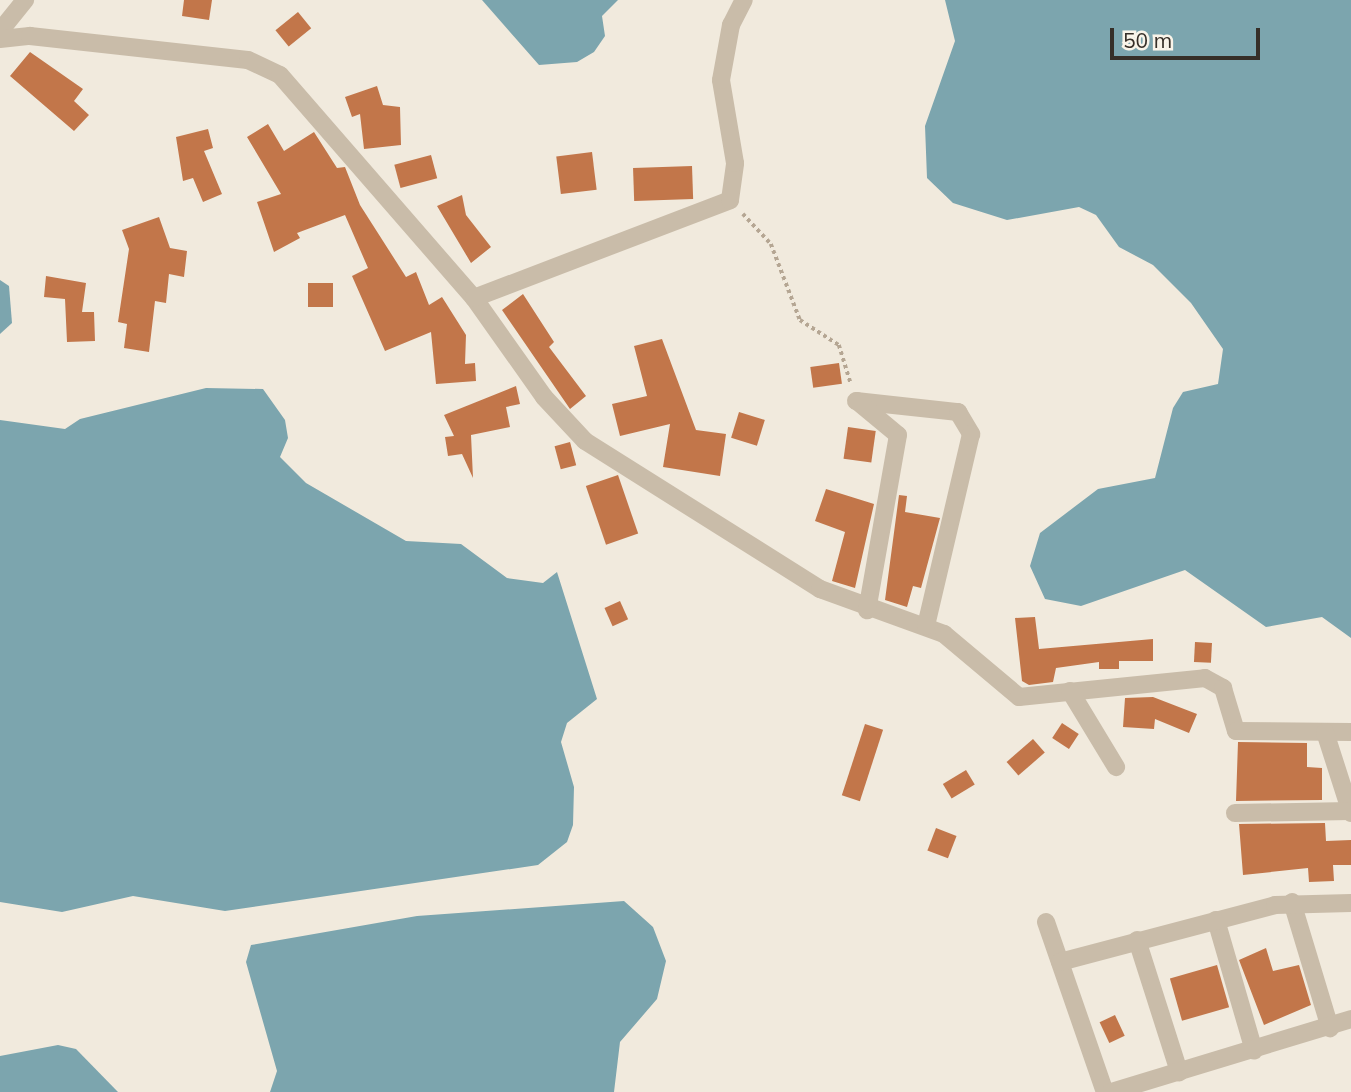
<!DOCTYPE html>
<style>
body{margin:0}
#map{position:relative;width:1351px;height:1092px;overflow:hidden;background:#f1eadd;font-family:Mulish,sans-serif}
div>[style]{position:absolute}
.water>*{inset:0;background:#7ca5ae}
.building>*{inset:0;background:#c2764a;transform-origin:0 0}
.path>*{height:3.5px;margin-top:-1.75px;transform-origin:0;background:repeating-linear-gradient(90deg,#b5a693 0 3.5px,transparent 0 7px)}
.minor>*{height:18px;margin:-9px;padding:0 9px;transform-origin:9px;border-radius:9px;background:#c9bca9}
span{translate:-50% -50%;white-space:nowrap;text-align:center;line-height:1.15;-webkit-text-stroke:6px #f9f4e9;paint-order:stroke}
.scale{position:absolute;left:1110px;top:28px;width:150px;height:32px;box-sizing:border-box;border:4px solid #362f28;border-top:0;padding-left:9px;font-size:21px;line-height:24px;white-space:nowrap;color:#362f28;-webkit-text-stroke:5px #f9f4e9;paint-order:stroke}
</style>
<div id="map">
<div class="water">
<div style="clip-path:polygon(482px 0,618px 0,602px 16px,605px 36px,594px 52px,577px 62px,539px 65px)"></div>
<div style="clip-path:polygon(945px 0,1351px 0,1351px 638px,1322px 617px,1266px 627px,1185px 570px,1081px 606px,1045px 599px,1030px 566px,1040px 533px,1098px 489px,1155px 478px,1173px 408px,1183px 392px,1218px 384px,1223px 349px,1191px 303px,1153px 265px,1119px 247px,1096px 215px,1079px 207px,1007px 220px,953px 203px,927px 178px,925px 126px,955px 41px)"></div>
<div style="clip-path:polygon(0 280px,9px 286px,12px 323px,0 334px)"></div>
<div style="clip-path:polygon(206px 388px,263px 389px,285px 420px,288px 438px,280px 457px,306px 483px,406px 541px,461px 544px,507px 578px,543px 583px,557px 572px,597px 699px,567px 723px,561px 742px,574px 787px,573px 825px,567px 842px,538px 865px,225px 911px,133px 896px,62px 912px,0 902px,0 420px,65px 429px,80px 419px)"></div>
<div style="clip-path:polygon(624px 901px,653px 927px,666px 961px,657px 999px,620px 1042px,614px 1092px,270px 1092px,277px 1071px,246px 962px,251px 945px,417px 916px)"></div>
<div style="clip-path:polygon(58px 1045px,76px 1049px,118px 1092px,0 1092px,0 1056px)"></div>
</div>
<div class="building">
<div style="clip-path:polygon(184px 0,212px 0,209px 20px,182px 16px)"></div>
<div style="left:298px;top:12px;width:21px;height:29px;rotate:51deg"></div>
<div style="clip-path:polygon(30px 52px,83px 89px,74px 101px,89px 115px,74px 131px,10px 76px)"></div>
<div style="clip-path:polygon(377px 86px,383px 105px,400px 107px,401px 145px,364px 149px,360px 114px,352px 117px,345px 97px)"></div>
<div style="clip-path:polygon(268px 124px,284px 151px,314px 132px,337px 168px,345px 167px,360px 205px,406px 277px,416px 272px,429px 305px,442px 297px,466px 335px,465px 364px,475px 363px,476px 381px,436px 384px,431px 332px,385px 351px,352px 276px,368px 268px,345px 215px,297px 233px,300px 238px,274px 252px,257px 202px,281px 194px,247px 137px)"></div>
<div style="clip-path:polygon(208px 129px,213px 148px,204px 151px,222px 194px,203px 202px,193px 178px,183px 181px,176px 137px)"></div>
<div style="left:592px;top:152px;width:38px;height:36px;rotate:83deg"></div>
<div style="left:431px;top:155px;width:24px;height:38px;rotate:75deg"></div>
<div style="left:692px;top:166px;width:33px;height:59px;rotate:88deg"></div>
<div style="clip-path:polygon(462px 195px,466px 215px,491px 247px,471px 263px,437px 206px)"></div>
<div style="clip-path:polygon(159px 217px,170px 248px,187px 251px,184px 277px,169px 274px,166px 303px,155px 301px,149px 352px,124px 348px,127px 324px,118px 322px,129px 249px,122px 230px)"></div>
<div style="clip-path:polygon(46px 276px,86px 283px,82px 312px,94px 312px,95px 341px,67px 342px,65px 299px,44px 297px)"></div>
<div style="left:308px;top:283px;width:25px;height:24px"></div>
<div style="clip-path:polygon(523px 294px,554px 342px,549px 347px,586px 396px,570px 409px,502px 310px)"></div>
<div style="clip-path:polygon(662px 339px,696px 430px,726px 434px,720px 476px,663px 467px,670px 424px,620px 436px,612px 404px,647px 396px,634px 346px)"></div>
<div style="left:839px;top:363px;width:21px;height:29px;rotate:82deg"></div>
<div style="clip-path:polygon(516px 386px,520px 404px,506px 407px,510px 427px,471px 435px,473px 478px,462px 454px,448px 456px,445px 437px,454px 436px,444px 415px)"></div>
<div style="left:739px;top:412px;width:27px;height:27px;rotate:17deg"></div>
<div style="left:848px;top:427px;width:28px;height:32px;rotate:8deg"></div>
<div style="left:570px;top:442px;width:24px;height:16px;rotate:75deg"></div>
<div style="left:618px;top:475px;width:62px;height:34px;rotate:71deg"></div>
<div style="clip-path:polygon(826px 489px,874px 504px,855px 588px,832px 581px,845px 532px,815px 521px)"></div>
<div style="clip-path:polygon(899px 495px,907px 496px,905px 512px,940px 518px,921px 588px,913px 586px,907px 607px,885px 600px)"></div>
<div style="left:620px;top:601px;width:20px;height:17px;rotate:66deg"></div>
<div style="clip-path:polygon(1035px 617px,1039px 649px,1153px 639px,1153px 661px,1119px 661px,1119px 669px,1099px 669px,1099px 662px,1056px 668px,1053px 682px,1029px 685px,1022px 681px,1015px 618px)"></div>
<div style="left:1195px;top:642px;width:17px;height:20px;rotate:3deg"></div>
<div style="clip-path:polygon(1153px 697px,1197px 714px,1189px 733px,1155px 719px,1154px 729px,1123px 727px,1125px 698px)"></div>
<div style="left:1062px;top:723px;width:20px;height:18px;rotate:33deg"></div>
<div style="left:865px;top:724px;width:19px;height:75px;rotate:18deg"></div>
<div style="left:1033px;top:739px;width:18px;height:35px;rotate:49deg"></div>
<div style="clip-path:polygon(1238px 742px,1307px 743px,1307px 767px,1322px 768px,1322px 800px,1236px 801px)"></div>
<div style="left:966px;top:770px;width:17px;height:27px;rotate:59deg"></div>
<div style="clip-path:polygon(1325px 823px,1326px 841px,1351px 840px,1351px 865px,1333px 865px,1334px 881px,1309px 882px,1308px 868px,1243px 875px,1239px 824px)"></div>
<div style="left:936px;top:828px;width:22px;height:24px;rotate:21deg"></div>
<div style="clip-path:polygon(1266px 948px,1273px 971px,1299px 965px,1311px 1005px,1264px 1025px,1239px 960px)"></div>
<div style="left:1217px;top:965px;width:44px;height:49px;rotate:74deg"></div>
<div style="left:1115px;top:1015px;width:23px;height:17px;rotate:65deg"></div>
</div>
<div class="path">
<div style="left:743px;top:214px;width:41px;rotate:47deg"></div>
<div style="left:771px;top:244px;width:81px;rotate:69.1deg"></div>
<div style="left:800px;top:320px;width:46px;rotate:32.7deg"></div>
<div style="left:839px;top:345px;width:41px;rotate:72.9deg"></div>
</div>
<div class="minor">
<div style="left:0;top:31px;width:40px;rotate:-51deg"></div>
<div style="left:0;top:39px;width:30px;rotate:-6deg"></div>
<div style="left:30px;top:36px;width:219px;rotate:6.3deg"></div>
<div style="left:248px;top:60px;width:35px;rotate:25deg"></div>
<div style="left:280px;top:75px;width:296px;rotate:49deg"></div>
<div style="left:474px;top:298px;width:121px;rotate:54.7deg"></div>
<div style="left:544px;top:397px;width:60px;rotate:47deg"></div>
<div style="left:585px;top:441px;width:278px;rotate:32.2deg"></div>
<div style="left:820px;top:589px;width:132px;rotate:19.9deg"></div>
<div style="left:944px;top:634px;width:98px;rotate:40deg"></div>
<div style="left:1019px;top:697px;width:187px;rotate:-5.8deg"></div>
<div style="left:1205px;top:678px;width:21px;rotate:29deg"></div>
<div style="left:1223px;top:688px;width:45px;rotate:73.2deg"></div>
<div style="left:1236px;top:731px;width:115px;rotate:0.5deg"></div>
<div style="left:474px;top:298px;width:274px;rotate:-20.9deg"></div>
<div style="left:730px;top:200px;width:37px;rotate:-82deg"></div>
<div style="left:735px;top:163px;width:84px;rotate:-99.6deg"></div>
<div style="left:721px;top:80px;width:56px;rotate:-79.7deg"></div>
<div style="left:731px;top:25px;width:28px;rotate:-63deg"></div>
<div style="left:856px;top:401px;width:103px;rotate:6.2deg"></div>
<div style="left:958px;top:412px;width:26px;rotate:59deg"></div>
<div style="left:971px;top:434px;width:197px;rotate:103.2deg"></div>
<div style="left:857px;top:401px;width:53px;rotate:39.7deg"></div>
<div style="left:898px;top:435px;width:178px;rotate:100deg"></div>
<div style="left:1070px;top:691px;width:89px;rotate:58.8deg"></div>
<div style="left:1325px;top:732px;width:85px;rotate:72.2deg"></div>
<div style="left:1235px;top:813px;width:115px;rotate:-1deg"></div>
<div style="left:1292px;top:902px;width:132px;rotate:73.2deg"></div>
<div style="left:1216px;top:920px;width:136px;rotate:73.8deg"></div>
<div style="left:1046px;top:922px;width:180px;rotate:70.9deg"></div>
<div style="left:1137px;top:940px;width:139px;rotate:72.3deg"></div>
<div style="left:1060px;top:962px;width:222px;rotate:-14.8deg"></div>
<div style="left:1275px;top:905px;width:76px;rotate:-1.5deg"></div>
<div style="left:1111px;top:1092px;width:251px;rotate:-16.9deg"></div>
</div>
<div class="scale">50 m</div>
</div>
